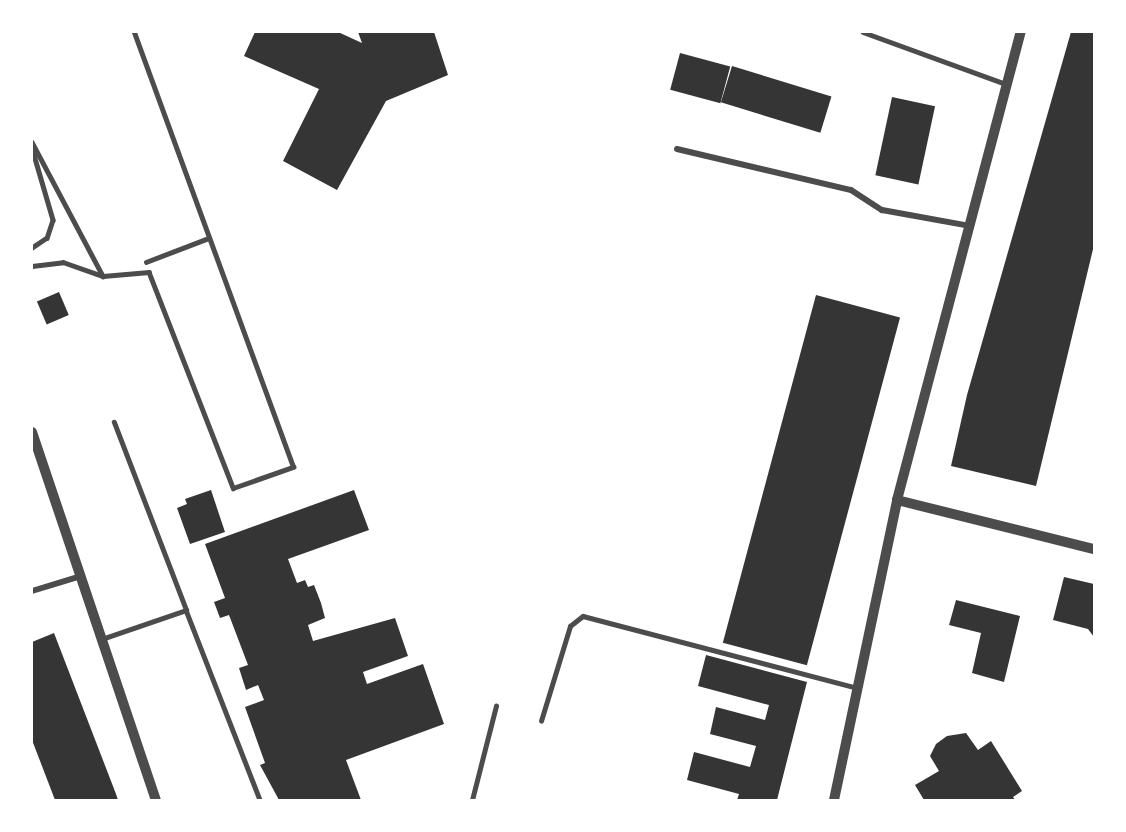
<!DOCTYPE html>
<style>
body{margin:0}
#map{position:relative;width:1126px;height:832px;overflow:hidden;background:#fff;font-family:Literata,serif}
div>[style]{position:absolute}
.building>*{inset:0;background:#353535;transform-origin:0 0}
.service>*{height:4.5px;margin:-2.25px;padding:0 2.25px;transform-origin:2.25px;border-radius:2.25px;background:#4c4c4c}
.minor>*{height:6px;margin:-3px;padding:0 3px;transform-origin:3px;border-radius:3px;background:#4c4c4c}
.tertiary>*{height:10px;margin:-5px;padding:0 5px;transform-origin:5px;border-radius:5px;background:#4c4c4c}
span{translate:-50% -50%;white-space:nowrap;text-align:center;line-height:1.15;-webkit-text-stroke:4.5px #fff;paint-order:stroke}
.frame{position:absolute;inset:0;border:33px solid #fff;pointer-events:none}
</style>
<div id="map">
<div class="building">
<div style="clip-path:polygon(255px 32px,338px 32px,362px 43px,358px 32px,434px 32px,448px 75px,386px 101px,337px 190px,283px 161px,319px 89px,244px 56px)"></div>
<div style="clip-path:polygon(1071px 32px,1094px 32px,1094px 245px,1036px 486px,951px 466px,967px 395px)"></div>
<div style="left:680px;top:53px;width:52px;height:38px;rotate:15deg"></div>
<div style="left:732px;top:66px;width:104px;height:38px;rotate:17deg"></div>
<div style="left:892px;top:97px;width:44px;height:80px;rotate:12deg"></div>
<div style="left:59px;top:292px;width:25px;height:24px;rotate:67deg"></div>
<div style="left:816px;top:295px;width:87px;height:360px;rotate:15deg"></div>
<div style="clip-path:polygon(211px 490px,225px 532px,190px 544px,177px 508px,187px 504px,185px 499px)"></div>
<div style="clip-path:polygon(354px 490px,369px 530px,288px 559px,297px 583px,305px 580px,308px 587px,314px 585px,321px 603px,325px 618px,308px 625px,313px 641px,395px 618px,408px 656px,363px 672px,367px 684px,423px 664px,444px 724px,346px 760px,361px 800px,279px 800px,260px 765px,265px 763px,245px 707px,264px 700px,258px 685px,246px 690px,239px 668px,248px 665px,229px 615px,220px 618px,214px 602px,225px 598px,205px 544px)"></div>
<div style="clip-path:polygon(1064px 577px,1094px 584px,1094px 637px,1088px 629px,1053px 620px)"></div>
<div style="clip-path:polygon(956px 600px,1020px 616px,1004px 682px,972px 673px,981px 633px,949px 625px)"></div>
<div style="clip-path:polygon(54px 633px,116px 794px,118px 800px,55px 800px,32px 740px,32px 642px)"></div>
<div style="clip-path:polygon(706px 655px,807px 682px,777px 800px,737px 800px,739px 794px,687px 780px,694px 752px,750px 767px,756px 746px,710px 734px,716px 707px,765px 720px,769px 705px,698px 686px)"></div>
<div style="clip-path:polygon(966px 733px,978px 750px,991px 741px,1022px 791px,1013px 797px,1015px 800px,924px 800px,915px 785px,939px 771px,930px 756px,936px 744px,947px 736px)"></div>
</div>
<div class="service">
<div style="left:863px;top:32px;width:152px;rotate:20deg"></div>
<div style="left:32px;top:142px;width:152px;rotate:62.1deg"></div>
<div style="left:32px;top:148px;width:75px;rotate:73.7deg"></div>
<div style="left:53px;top:220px;width:19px;rotate:108deg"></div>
<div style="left:47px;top:238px;width:18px;rotate:146deg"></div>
<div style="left:146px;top:262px;width:67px;rotate:-20.9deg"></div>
<div style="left:32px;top:266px;width:31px;rotate:-7deg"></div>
<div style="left:63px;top:262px;width:42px;rotate:19.3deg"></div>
<div style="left:103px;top:276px;width:46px;rotate:-5deg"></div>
<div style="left:149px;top:272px;width:232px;rotate:68.7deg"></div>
<div style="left:233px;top:488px;width:64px;rotate:-19.3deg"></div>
<div style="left:293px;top:467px;width:463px;rotate:-110.1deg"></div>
<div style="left:186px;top:610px;width:204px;rotate:68.7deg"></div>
<div style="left:102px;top:639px;width:89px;rotate:-19deg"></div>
<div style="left:186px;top:610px;width:201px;rotate:-111deg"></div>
<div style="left:541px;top:721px;width:99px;rotate:-73deg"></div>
<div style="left:570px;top:626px;width:16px;rotate:-38deg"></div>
<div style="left:583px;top:616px;width:283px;rotate:14.7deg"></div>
<div style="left:472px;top:800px;width:97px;rotate:-75.7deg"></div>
</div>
<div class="minor">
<div style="left:677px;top:149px;width:179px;rotate:13.3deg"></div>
<div style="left:851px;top:190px;width:37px;rotate:33deg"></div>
<div style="left:882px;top:210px;width:89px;rotate:10.3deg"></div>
<div style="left:32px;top:591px;width:51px;rotate:-17deg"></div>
</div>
<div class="tertiary">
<div style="left:32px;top:432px;width:388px;rotate:71.4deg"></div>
<div style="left:897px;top:500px;width:203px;rotate:14deg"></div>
<div style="left:834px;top:800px;width:307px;rotate:-78.1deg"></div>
<div style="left:897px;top:500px;width:484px;rotate:-75.2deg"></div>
</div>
<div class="frame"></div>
</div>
